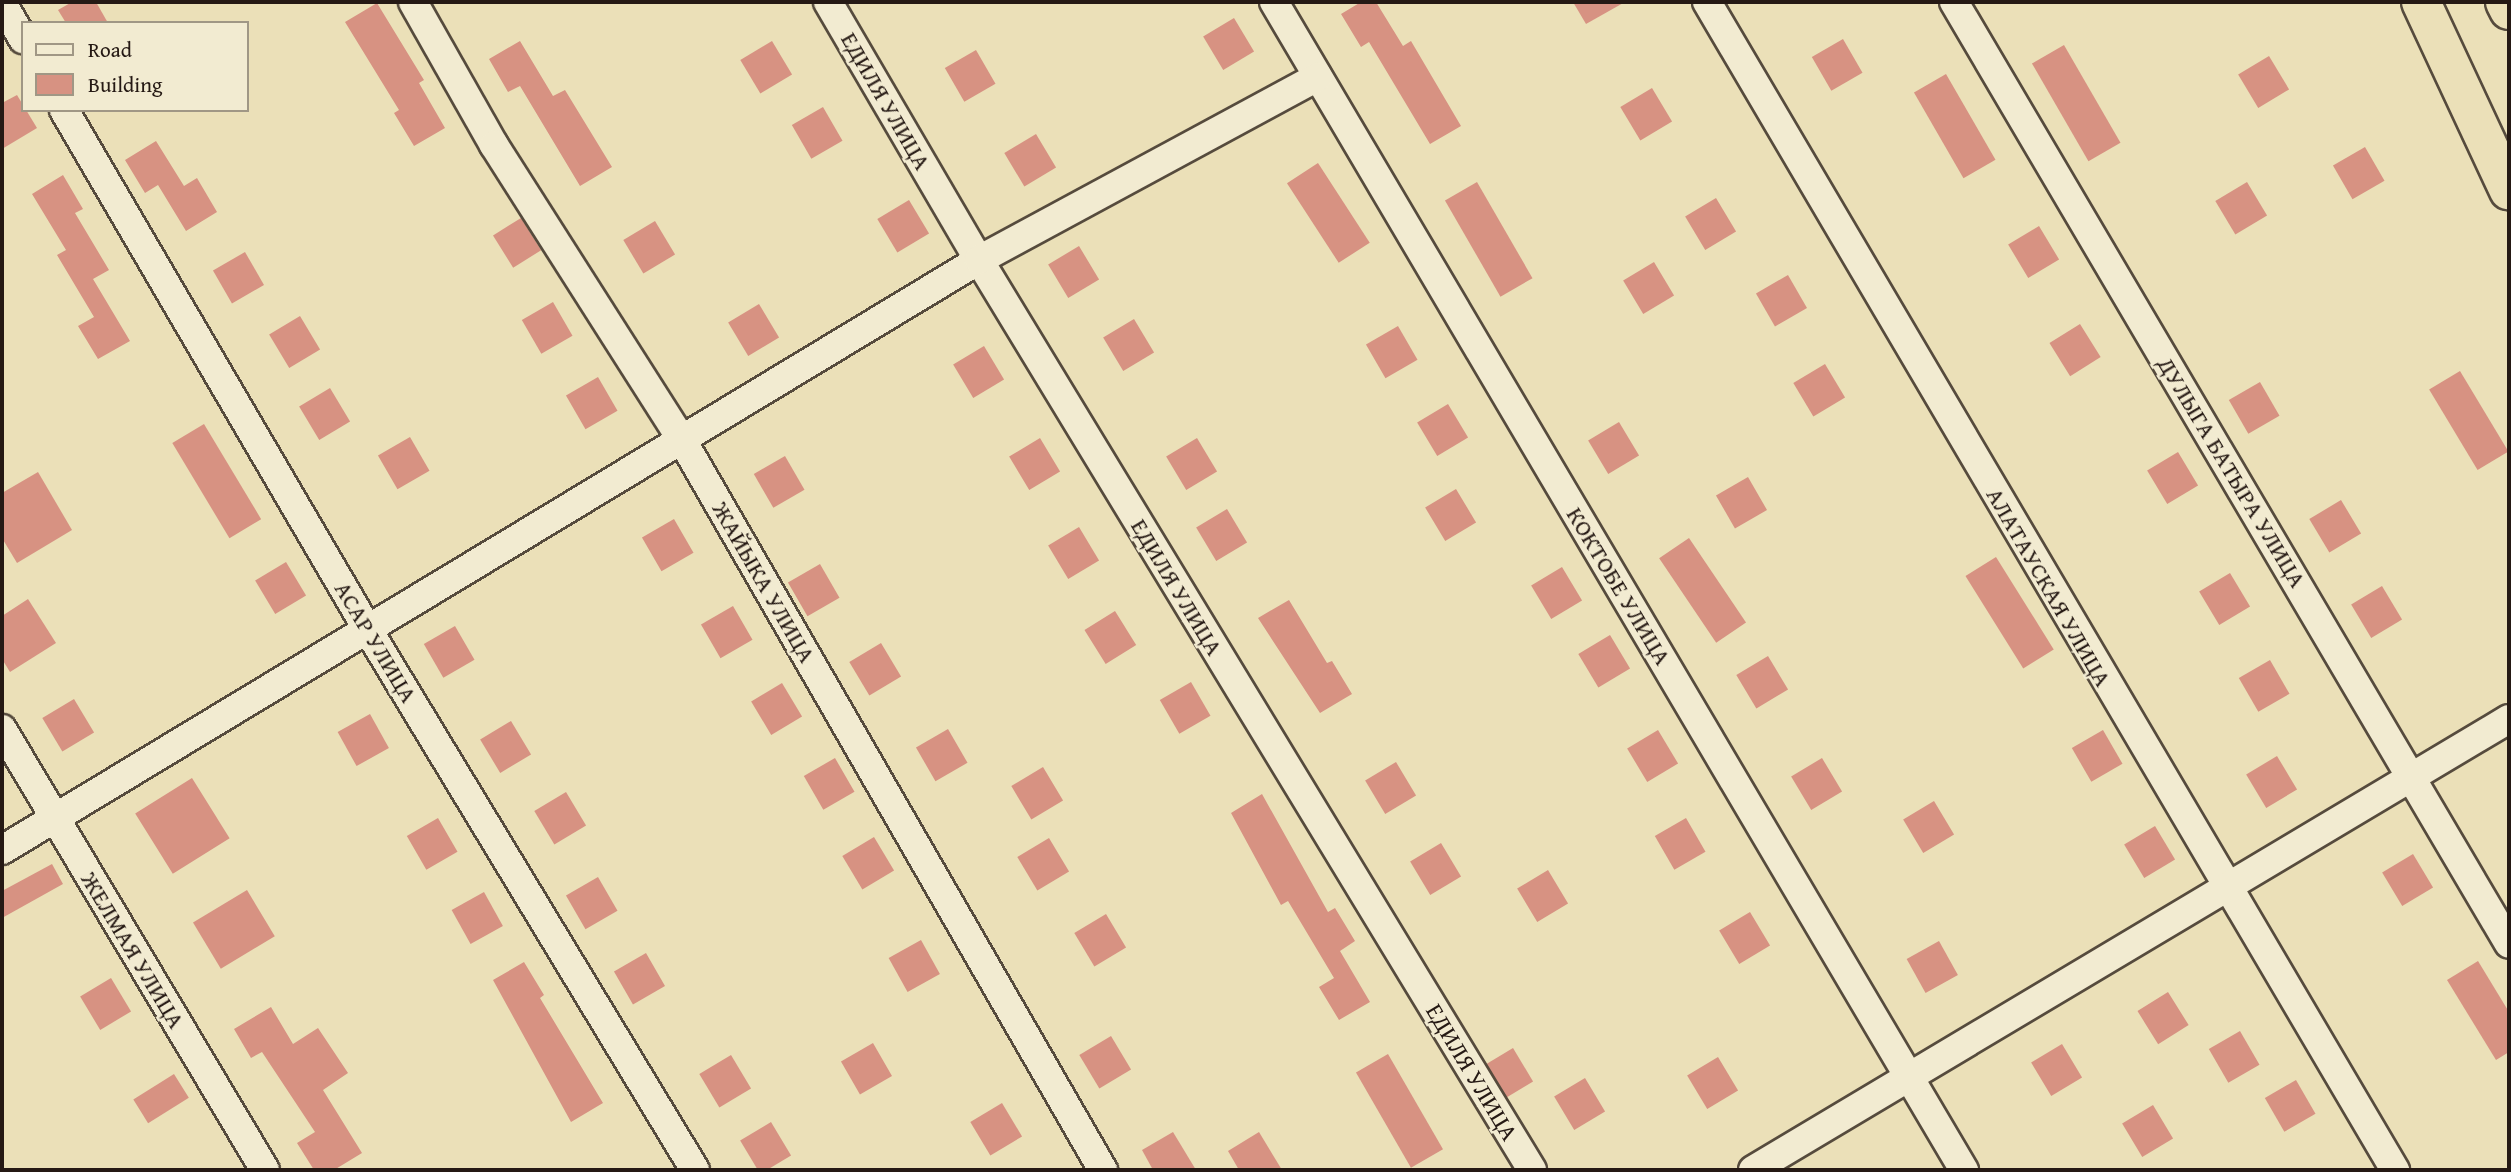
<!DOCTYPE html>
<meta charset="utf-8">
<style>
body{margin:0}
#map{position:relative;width:2511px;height:1172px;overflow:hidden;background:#ebe0b8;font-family:"Gentium Book Plus",serif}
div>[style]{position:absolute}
.building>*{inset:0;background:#d79282;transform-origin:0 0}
.roads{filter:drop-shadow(2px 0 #564b3d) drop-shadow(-2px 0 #564b3d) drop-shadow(0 2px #564b3d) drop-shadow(0 -2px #564b3d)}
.street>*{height:28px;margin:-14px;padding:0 14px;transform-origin:14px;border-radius:14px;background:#f2ebd1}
.highway>*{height:38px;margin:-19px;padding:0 19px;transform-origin:19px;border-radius:19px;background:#ebe0b8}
span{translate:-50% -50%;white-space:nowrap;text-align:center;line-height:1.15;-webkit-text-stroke:5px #f2ebd1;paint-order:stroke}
.street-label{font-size:24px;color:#251914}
.frame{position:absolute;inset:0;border:4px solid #251914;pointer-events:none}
.legend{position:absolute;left:21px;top:21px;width:228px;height:91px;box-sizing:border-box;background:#f2ebd1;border:2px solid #a09785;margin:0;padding:9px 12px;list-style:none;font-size:21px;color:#251914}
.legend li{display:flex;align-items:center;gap:14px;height:35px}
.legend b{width:35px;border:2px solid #a09785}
</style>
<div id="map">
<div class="building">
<div style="clip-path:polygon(72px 2px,96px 2px,108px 23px,66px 23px,58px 10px)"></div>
<div style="clip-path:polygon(1361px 2px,1376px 2px,1403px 46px,1411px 41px,1461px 126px,1430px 144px,1369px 42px,1361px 47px,1341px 14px)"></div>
<div style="clip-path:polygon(1573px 2px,1625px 2px,1586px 24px)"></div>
<div style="clip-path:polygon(377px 3px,424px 80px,419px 83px,445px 128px,414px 146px,394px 113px,399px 110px,345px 22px)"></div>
<div style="left:1234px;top:18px;width:39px;height:36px;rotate:59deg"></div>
<div style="left:1843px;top:39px;width:39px;height:36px;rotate:60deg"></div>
<div style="clip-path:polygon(520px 41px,553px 96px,565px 90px,612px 167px,580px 186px,520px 86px,508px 92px,489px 59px)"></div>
<div style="left:772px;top:41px;width:39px;height:37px;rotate:59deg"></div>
<div style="left:2064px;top:45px;width:113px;height:37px;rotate:60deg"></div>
<div style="left:976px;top:50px;width:39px;height:36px;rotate:60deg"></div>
<div style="left:2269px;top:56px;width:39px;height:36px;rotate:59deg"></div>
<div style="left:1946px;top:74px;width:99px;height:37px;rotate:60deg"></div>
<div style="left:1652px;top:88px;width:39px;height:37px;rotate:59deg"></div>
<div style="clip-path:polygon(17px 95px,37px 128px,2px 149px,2px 103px)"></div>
<div style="left:823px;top:107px;width:39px;height:36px;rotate:60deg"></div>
<div style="left:1036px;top:134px;width:39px;height:37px;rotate:59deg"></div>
<div style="clip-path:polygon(156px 141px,184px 186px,197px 178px,217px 212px,186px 231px,158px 185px,145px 193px,125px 160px)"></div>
<div style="left:2365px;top:147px;width:39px;height:37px;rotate:60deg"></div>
<div style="left:1318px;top:163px;width:95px;height:37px;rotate:57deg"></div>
<div style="clip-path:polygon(63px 175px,83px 209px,75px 213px,109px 270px,93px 279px,130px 341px,98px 359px,78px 326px,94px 317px,57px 255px,66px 250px,32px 194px)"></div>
<div style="left:1477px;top:182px;width:111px;height:37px;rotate:60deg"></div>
<div style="left:2247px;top:182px;width:39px;height:37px;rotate:59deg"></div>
<div style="left:1716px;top:198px;width:39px;height:36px;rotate:59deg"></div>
<div style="left:909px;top:200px;width:39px;height:37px;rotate:59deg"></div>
<div style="left:521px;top:218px;width:38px;height:33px;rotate:58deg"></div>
<div style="left:655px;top:221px;width:39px;height:37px;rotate:59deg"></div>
<div style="left:2039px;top:226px;width:39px;height:36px;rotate:59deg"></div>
<div style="left:1079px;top:246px;width:39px;height:36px;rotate:59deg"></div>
<div style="left:245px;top:252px;width:38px;height:37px;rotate:60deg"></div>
<div style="left:1654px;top:262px;width:39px;height:36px;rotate:59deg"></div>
<div style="left:1788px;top:275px;width:38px;height:37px;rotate:60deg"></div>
<div style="left:553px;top:302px;width:39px;height:36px;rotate:60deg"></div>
<div style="left:759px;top:304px;width:39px;height:36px;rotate:59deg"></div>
<div style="left:300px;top:316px;width:39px;height:36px;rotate:59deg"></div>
<div style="left:1134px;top:319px;width:39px;height:36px;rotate:59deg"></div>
<div style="left:2080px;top:324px;width:39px;height:36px;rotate:58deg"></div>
<div style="left:1398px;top:326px;width:39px;height:37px;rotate:60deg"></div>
<div style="left:984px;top:346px;width:39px;height:36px;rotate:59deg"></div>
<div style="left:1825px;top:364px;width:39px;height:37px;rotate:59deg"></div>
<div style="left:2460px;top:371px;width:94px;height:36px;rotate:59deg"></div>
<div style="left:598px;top:377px;width:39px;height:37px;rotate:60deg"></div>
<div style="left:2260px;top:382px;width:39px;height:36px;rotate:60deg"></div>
<div style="left:330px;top:388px;width:39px;height:36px;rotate:59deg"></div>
<div style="left:1448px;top:404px;width:39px;height:36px;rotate:59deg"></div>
<div style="left:1619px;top:422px;width:39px;height:36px;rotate:59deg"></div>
<div style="left:204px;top:424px;width:111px;height:37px;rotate:59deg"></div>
<div style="left:410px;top:437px;width:39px;height:37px;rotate:60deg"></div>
<div style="left:1040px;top:438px;width:39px;height:36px;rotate:59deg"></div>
<div style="left:1197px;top:438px;width:39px;height:36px;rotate:59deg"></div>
<div style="left:2178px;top:452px;width:39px;height:36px;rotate:59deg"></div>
<div style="left:785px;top:456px;width:39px;height:36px;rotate:60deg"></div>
<div style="clip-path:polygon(38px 472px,72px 530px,17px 563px,2px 538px,2px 493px)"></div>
<div style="left:1748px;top:477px;width:38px;height:37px;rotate:60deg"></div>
<div style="left:1456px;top:489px;width:39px;height:36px;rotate:59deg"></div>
<div style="left:2341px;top:500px;width:39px;height:37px;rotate:59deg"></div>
<div style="left:1227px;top:509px;width:39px;height:36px;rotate:59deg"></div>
<div style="left:674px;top:519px;width:39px;height:37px;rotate:60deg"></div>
<div style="left:1079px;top:527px;width:39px;height:36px;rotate:59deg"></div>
<div style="left:1689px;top:538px;width:102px;height:36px;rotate:56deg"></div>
<div style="left:1996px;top:557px;width:109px;height:36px;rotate:58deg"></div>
<div style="left:286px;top:562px;width:39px;height:36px;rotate:59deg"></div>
<div style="left:820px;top:564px;width:39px;height:37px;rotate:60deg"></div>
<div style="left:1562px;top:567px;width:39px;height:36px;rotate:59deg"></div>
<div style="left:2230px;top:573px;width:39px;height:36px;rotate:59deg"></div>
<div style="left:2382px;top:586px;width:39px;height:36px;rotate:59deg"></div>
<div style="clip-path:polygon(28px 599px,56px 643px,10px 672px,2px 659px,2px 616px)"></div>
<div style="clip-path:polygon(1289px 600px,1327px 663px,1332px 661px,1352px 694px,1320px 713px,1258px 618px)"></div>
<div style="left:733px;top:606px;width:39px;height:37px;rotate:60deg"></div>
<div style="left:1115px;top:611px;width:40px;height:36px;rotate:58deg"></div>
<div style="left:455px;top:626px;width:39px;height:36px;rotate:60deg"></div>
<div style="left:1610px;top:635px;width:39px;height:37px;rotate:59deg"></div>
<div style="left:881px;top:643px;width:39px;height:37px;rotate:59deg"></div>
<div style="left:1768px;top:656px;width:39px;height:37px;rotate:59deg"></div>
<div style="left:2270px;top:660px;width:39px;height:36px;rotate:60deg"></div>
<div style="left:1191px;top:682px;width:39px;height:36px;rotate:60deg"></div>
<div style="left:782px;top:683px;width:39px;height:36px;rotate:59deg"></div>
<div style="left:74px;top:699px;width:39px;height:37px;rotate:59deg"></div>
<div style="left:370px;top:714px;width:39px;height:37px;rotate:61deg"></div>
<div style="left:511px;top:721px;width:39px;height:36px;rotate:59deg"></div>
<div style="left:948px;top:729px;width:39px;height:37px;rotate:60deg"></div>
<div style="left:1658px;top:730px;width:39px;height:36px;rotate:59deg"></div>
<div style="left:2103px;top:730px;width:39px;height:36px;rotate:60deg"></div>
<div style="left:2277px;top:756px;width:39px;height:36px;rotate:59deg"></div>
<div style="left:835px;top:758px;width:39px;height:36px;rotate:60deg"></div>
<div style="left:1822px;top:758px;width:39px;height:36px;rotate:59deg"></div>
<div style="left:1396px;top:762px;width:39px;height:36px;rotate:59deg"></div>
<div style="left:1043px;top:767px;width:39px;height:37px;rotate:59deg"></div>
<div style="left:192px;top:778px;width:71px;height:67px;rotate:58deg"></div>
<div style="left:566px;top:792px;width:39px;height:37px;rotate:59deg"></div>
<div style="clip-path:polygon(1262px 794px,1328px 912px,1335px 908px,1355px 941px,1340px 951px,1370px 1002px,1339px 1020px,1319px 987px,1334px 978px,1288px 901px,1281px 905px,1231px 813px)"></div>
<div style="left:1934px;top:801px;width:39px;height:36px;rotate:59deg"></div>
<div style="left:438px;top:818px;width:39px;height:36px;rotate:60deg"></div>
<div style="left:1686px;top:818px;width:39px;height:36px;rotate:60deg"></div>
<div style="left:2155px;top:826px;width:39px;height:36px;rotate:59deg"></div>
<div style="left:874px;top:837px;width:39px;height:37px;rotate:59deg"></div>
<div style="left:1049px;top:838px;width:39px;height:37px;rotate:59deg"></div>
<div style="left:1441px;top:843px;width:39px;height:36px;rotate:59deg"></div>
<div style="left:2413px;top:854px;width:39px;height:36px;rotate:59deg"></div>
<div style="clip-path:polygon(52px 864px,63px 884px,2px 918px,2px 891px)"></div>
<div style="left:1548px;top:870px;width:39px;height:36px;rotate:59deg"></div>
<div style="left:598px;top:877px;width:39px;height:37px;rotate:60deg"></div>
<div style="left:247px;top:890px;width:54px;height:63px;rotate:59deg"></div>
<div style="left:484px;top:892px;width:39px;height:37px;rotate:61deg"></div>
<div style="left:1750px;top:912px;width:39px;height:36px;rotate:59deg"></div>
<div style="left:1106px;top:914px;width:39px;height:37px;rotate:59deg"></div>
<div style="left:921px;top:940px;width:39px;height:37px;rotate:61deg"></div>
<div style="left:1939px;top:941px;width:39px;height:37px;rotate:61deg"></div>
<div style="left:646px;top:953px;width:38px;height:37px;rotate:60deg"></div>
<div style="clip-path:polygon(2478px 961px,2509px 1012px,2509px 1052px,2496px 1060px,2447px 980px)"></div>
<div style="clip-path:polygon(524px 962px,544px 995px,540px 998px,603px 1103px,571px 1122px,493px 980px)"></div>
<div style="left:111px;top:978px;width:39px;height:36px;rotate:59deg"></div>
<div style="left:2168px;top:992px;width:39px;height:36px;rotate:58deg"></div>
<div style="clip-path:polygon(271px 1007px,293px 1044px,318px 1028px,348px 1073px,323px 1090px,362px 1153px,334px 1170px,314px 1170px,297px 1143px,315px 1132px,262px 1052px,251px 1058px,234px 1029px)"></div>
<div style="left:2240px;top:1031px;width:39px;height:36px;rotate:60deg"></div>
<div style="left:1111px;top:1036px;width:39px;height:37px;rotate:59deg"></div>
<div style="left:873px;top:1043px;width:38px;height:37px;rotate:60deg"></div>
<div style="left:2062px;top:1044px;width:39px;height:36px;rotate:59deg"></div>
<div style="left:1513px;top:1048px;width:39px;height:31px;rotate:59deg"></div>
<div style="left:1388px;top:1054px;width:110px;height:37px;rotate:60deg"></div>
<div style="left:731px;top:1055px;width:39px;height:37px;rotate:59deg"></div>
<div style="left:1718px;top:1057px;width:39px;height:36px;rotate:59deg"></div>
<div style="left:174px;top:1074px;width:28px;height:48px;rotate:58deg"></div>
<div style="left:1585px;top:1078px;width:39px;height:36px;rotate:59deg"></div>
<div style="left:2296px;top:1080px;width:39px;height:36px;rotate:60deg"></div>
<div style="left:1002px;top:1103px;width:39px;height:37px;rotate:59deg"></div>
<div style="left:2153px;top:1105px;width:39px;height:36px;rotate:59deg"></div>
<div style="left:771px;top:1122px;width:39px;height:36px;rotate:59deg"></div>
<div style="clip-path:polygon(1173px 1132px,1196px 1170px,1153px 1170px,1142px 1150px)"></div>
<div style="clip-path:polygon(1259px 1132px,1282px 1170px,1239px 1170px,1228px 1151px)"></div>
</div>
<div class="roads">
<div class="street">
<div style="left:413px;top:2px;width:164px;rotate:60.5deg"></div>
<div style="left:494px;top:145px;width:350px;rotate:57.5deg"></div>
<div style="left:682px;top:440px;width:843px;rotate:60.03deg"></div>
<div style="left:828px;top:2px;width:299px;rotate:59.7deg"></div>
<div style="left:979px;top:260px;width:1065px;rotate:58.71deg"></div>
<div style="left:1274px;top:2px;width:1357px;rotate:59.43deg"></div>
<div style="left:1707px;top:2px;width:1356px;rotate:59.5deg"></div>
<div style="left:1954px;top:2px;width:1093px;rotate:59.49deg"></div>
<div style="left:2px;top:3px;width:42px;rotate:59.7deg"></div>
<div style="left:64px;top:110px;width:602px;rotate:59.69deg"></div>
<div style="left:368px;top:630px;width:631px;rotate:58.8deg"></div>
<div style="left:2px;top:729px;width:513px;rotate:59.19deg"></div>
<div style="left:2px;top:850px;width:1141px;rotate:-31.13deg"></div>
<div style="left:979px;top:260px;width:385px;rotate:-28.4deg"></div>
<div style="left:1753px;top:1170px;width:880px;rotate:-30.82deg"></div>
</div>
<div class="highway">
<div style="left:2421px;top:2px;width:208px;rotate:65deg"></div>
<div style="left:2505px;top:2px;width:9px;rotate:63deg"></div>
</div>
</div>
<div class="street-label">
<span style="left:886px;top:101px;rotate:60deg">ЕДИЛЯ УЛИЦА</span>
<span style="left:2232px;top:472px;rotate:59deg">ДУЛЫГА БАТЫРА УЛИЦА</span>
<span style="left:764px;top:582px;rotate:60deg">ЖАЙЫКА УЛИЦА</span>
<span style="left:1619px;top:586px;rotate:59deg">КОКТОБЕ УЛИЦА</span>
<span style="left:1177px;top:587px;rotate:59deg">ЕДИЛЯ УЛИЦА</span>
<span style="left:2049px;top:587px;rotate:60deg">АЛАТАУСКАЯ УЛИЦА</span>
<span style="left:376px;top:642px;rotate:59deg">АСАР УЛИЦА</span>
<span style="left:133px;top:950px;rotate:59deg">ЖЕЛМАЯ УЛИЦА</span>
<span style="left:1472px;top:1072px;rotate:59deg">ЕДИЛЯ УЛИЦА</span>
</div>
<div class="frame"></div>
<ul class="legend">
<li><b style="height:9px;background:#f2ebd1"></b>Road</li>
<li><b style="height:19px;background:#d79282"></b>Building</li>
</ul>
</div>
